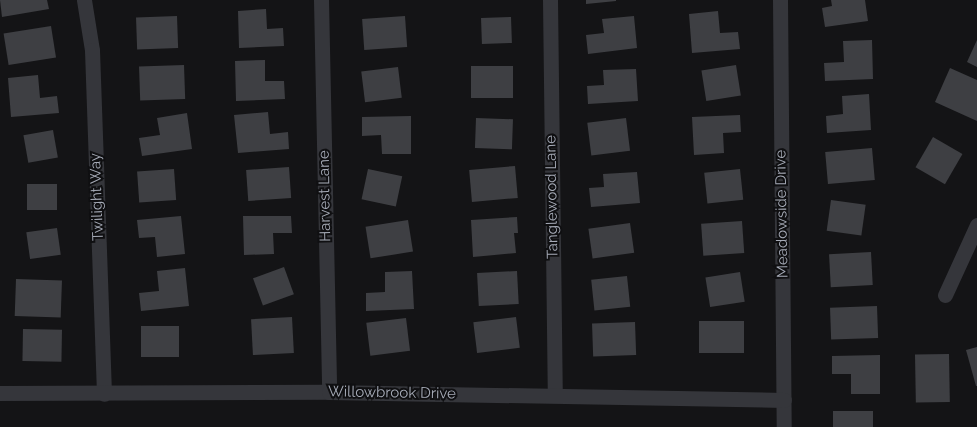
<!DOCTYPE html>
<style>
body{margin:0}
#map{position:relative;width:977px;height:427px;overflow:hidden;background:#141416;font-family:Raleway,sans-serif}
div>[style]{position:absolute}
.building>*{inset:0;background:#3e3f43;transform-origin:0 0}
.street>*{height:15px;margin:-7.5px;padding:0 7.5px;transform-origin:7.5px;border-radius:7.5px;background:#35363b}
span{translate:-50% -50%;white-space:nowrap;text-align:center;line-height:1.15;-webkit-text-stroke:4px #0f0f11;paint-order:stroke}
.street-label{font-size:15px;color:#a6abb7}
</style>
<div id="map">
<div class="building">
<div style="clip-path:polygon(0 0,47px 0,49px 9px,2px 17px)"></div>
<div style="clip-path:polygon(586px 0,616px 0,616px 1px,586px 4px)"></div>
<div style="clip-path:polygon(831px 0,865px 0,868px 21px,825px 27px,822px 8px,832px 6px)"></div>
<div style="clip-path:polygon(266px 9px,267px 29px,283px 28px,284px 46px,239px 48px,238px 11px)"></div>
<div style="clip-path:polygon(718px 11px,720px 33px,738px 32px,740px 49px,692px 53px,689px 14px)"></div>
<div style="left:177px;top:16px;width:32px;height:41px;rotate:88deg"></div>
<div style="left:405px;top:16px;width:31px;height:43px;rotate:86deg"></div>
<div style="clip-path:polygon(634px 16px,637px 48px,588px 54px,586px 35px,604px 33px,602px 19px)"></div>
<div style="left:511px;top:17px;width:26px;height:30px;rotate:88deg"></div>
<div style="left:51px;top:26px;width:32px;height:48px;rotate:81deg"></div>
<div style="clip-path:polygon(872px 40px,873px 79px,825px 81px,824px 63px,844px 62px,843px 41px)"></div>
<div style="clip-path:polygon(977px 40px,977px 67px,967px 62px)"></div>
<div style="clip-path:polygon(265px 60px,265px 81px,284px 81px,285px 99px,236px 101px,235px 61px)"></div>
<div style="left:184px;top:65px;width:34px;height:45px;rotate:88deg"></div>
<div style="left:736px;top:65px;width:31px;height:35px;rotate:81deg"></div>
<div style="left:471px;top:66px;width:42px;height:32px"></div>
<div style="left:398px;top:67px;width:31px;height:37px;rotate:83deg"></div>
<div style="clip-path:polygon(950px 68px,977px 80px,977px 121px,935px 102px)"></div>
<div style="clip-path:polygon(636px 69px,638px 101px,588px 104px,587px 86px,604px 85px,603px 70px)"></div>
<div style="clip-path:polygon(38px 75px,40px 98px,57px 96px,59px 113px,11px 117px,8px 78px)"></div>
<div style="clip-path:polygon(869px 94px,871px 130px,827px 133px,826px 116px,843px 114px,842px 96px)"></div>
<div style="clip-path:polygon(268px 112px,270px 134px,288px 132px,289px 149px,238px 153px,234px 115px)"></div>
<div style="clip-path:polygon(187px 113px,192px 149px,142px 156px,139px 138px,160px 135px,157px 118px)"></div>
<div style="clip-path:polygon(740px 115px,741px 132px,723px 133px,724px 153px,694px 155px,692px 117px)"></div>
<div style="clip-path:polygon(411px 116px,411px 154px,382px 154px,381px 135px,362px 136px,362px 117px)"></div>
<div style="left:476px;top:118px;width:37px;height:30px;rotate:2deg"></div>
<div style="left:626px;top:118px;width:33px;height:39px;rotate:83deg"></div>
<div style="left:53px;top:130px;width:28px;height:30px;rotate:80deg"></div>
<div style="left:933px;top:137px;width:34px;height:35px;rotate:30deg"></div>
<div style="left:872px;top:148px;width:32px;height:47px;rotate:85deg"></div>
<div style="left:515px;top:166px;width:32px;height:46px;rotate:85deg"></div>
<div style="left:289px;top:167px;width:31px;height:43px;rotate:86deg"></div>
<div style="left:174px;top:169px;width:31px;height:37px;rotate:86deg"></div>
<div style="left:368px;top:169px;width:35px;height:31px;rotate:12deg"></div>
<div style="left:740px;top:169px;width:31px;height:36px;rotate:84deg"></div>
<div style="clip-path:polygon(637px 172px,640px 203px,591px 207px,589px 188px,604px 187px,603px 174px)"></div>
<div style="left:57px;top:184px;width:26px;height:30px;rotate:90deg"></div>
<div style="left:831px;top:200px;width:35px;height:31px;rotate:8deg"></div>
<div style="clip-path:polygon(181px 216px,185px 254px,157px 257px,155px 237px,139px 238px,137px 220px)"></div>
<div style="clip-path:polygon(243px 216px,291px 216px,292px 233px,273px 233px,274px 254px,244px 255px)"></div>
<div style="clip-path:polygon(517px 217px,518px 233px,514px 233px,516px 253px,473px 257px,471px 220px)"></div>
<div style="left:408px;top:220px;width:32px;height:43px;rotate:81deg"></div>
<div style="left:742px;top:221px;width:32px;height:41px;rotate:86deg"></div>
<div style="left:630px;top:223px;width:30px;height:42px;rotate:82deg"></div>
<div style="left:57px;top:228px;width:27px;height:31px;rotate:82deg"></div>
<div style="left:871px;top:252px;width:33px;height:42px;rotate:87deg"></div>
<div style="left:284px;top:267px;width:29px;height:33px;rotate:70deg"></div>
<div style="clip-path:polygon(185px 268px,189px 306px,141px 311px,139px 293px,159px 291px,157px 271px)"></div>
<div style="clip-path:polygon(412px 271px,414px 309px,366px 311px,366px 293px,385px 292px,385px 272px)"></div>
<div style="left:517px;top:271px;width:33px;height:40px;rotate:87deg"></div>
<div style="left:740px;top:272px;width:30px;height:35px;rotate:81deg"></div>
<div style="left:627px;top:276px;width:31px;height:36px;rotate:84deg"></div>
<div style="left:16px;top:279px;width:46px;height:37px;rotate:2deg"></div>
<div style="left:877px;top:306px;width:32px;height:47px;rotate:88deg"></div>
<div style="left:292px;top:317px;width:36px;height:41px;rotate:87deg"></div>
<div style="left:516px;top:317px;width:31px;height:43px;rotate:83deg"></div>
<div style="left:406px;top:318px;width:33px;height:40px;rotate:83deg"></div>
<div style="left:699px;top:321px;width:45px;height:32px"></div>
<div style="left:635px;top:322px;width:33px;height:43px;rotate:88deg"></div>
<div style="left:141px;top:326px;width:38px;height:31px"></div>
<div style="left:23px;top:329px;width:39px;height:32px;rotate:1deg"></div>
<div style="clip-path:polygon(977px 347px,977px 386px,976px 386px,966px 350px)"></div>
<div style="left:949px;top:354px;width:48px;height:34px;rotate:89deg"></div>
<div style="clip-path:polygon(880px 355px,880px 394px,851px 394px,851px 374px,832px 374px,832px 356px)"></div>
<div style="left:833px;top:411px;width:40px;height:16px"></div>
</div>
<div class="street">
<div style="left:84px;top:0;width:51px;rotate:80.9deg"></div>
<div style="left:92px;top:50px;width:344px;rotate:88deg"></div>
<div style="left:321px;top:0;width:392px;rotate:88.8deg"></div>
<div style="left:550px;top:0;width:395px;rotate:89.3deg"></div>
<div style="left:780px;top:0;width:427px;rotate:89.5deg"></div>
<div style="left:945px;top:295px;width:77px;rotate:-65.4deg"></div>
<div style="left:0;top:393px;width:329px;rotate:-0.2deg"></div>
<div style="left:329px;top:392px;width:455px;rotate:1deg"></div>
</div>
<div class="street-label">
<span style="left:325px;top:196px;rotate:-91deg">Harvest Lane</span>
<span style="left:97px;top:197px;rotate:-92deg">Twilight Way</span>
<span style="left:552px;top:197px;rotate:-91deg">Tanglewood Lane</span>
<span style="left:782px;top:214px;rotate:-91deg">Meadowside Drive</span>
<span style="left:392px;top:393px;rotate:1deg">Willowbrook Drive</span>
</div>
</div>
